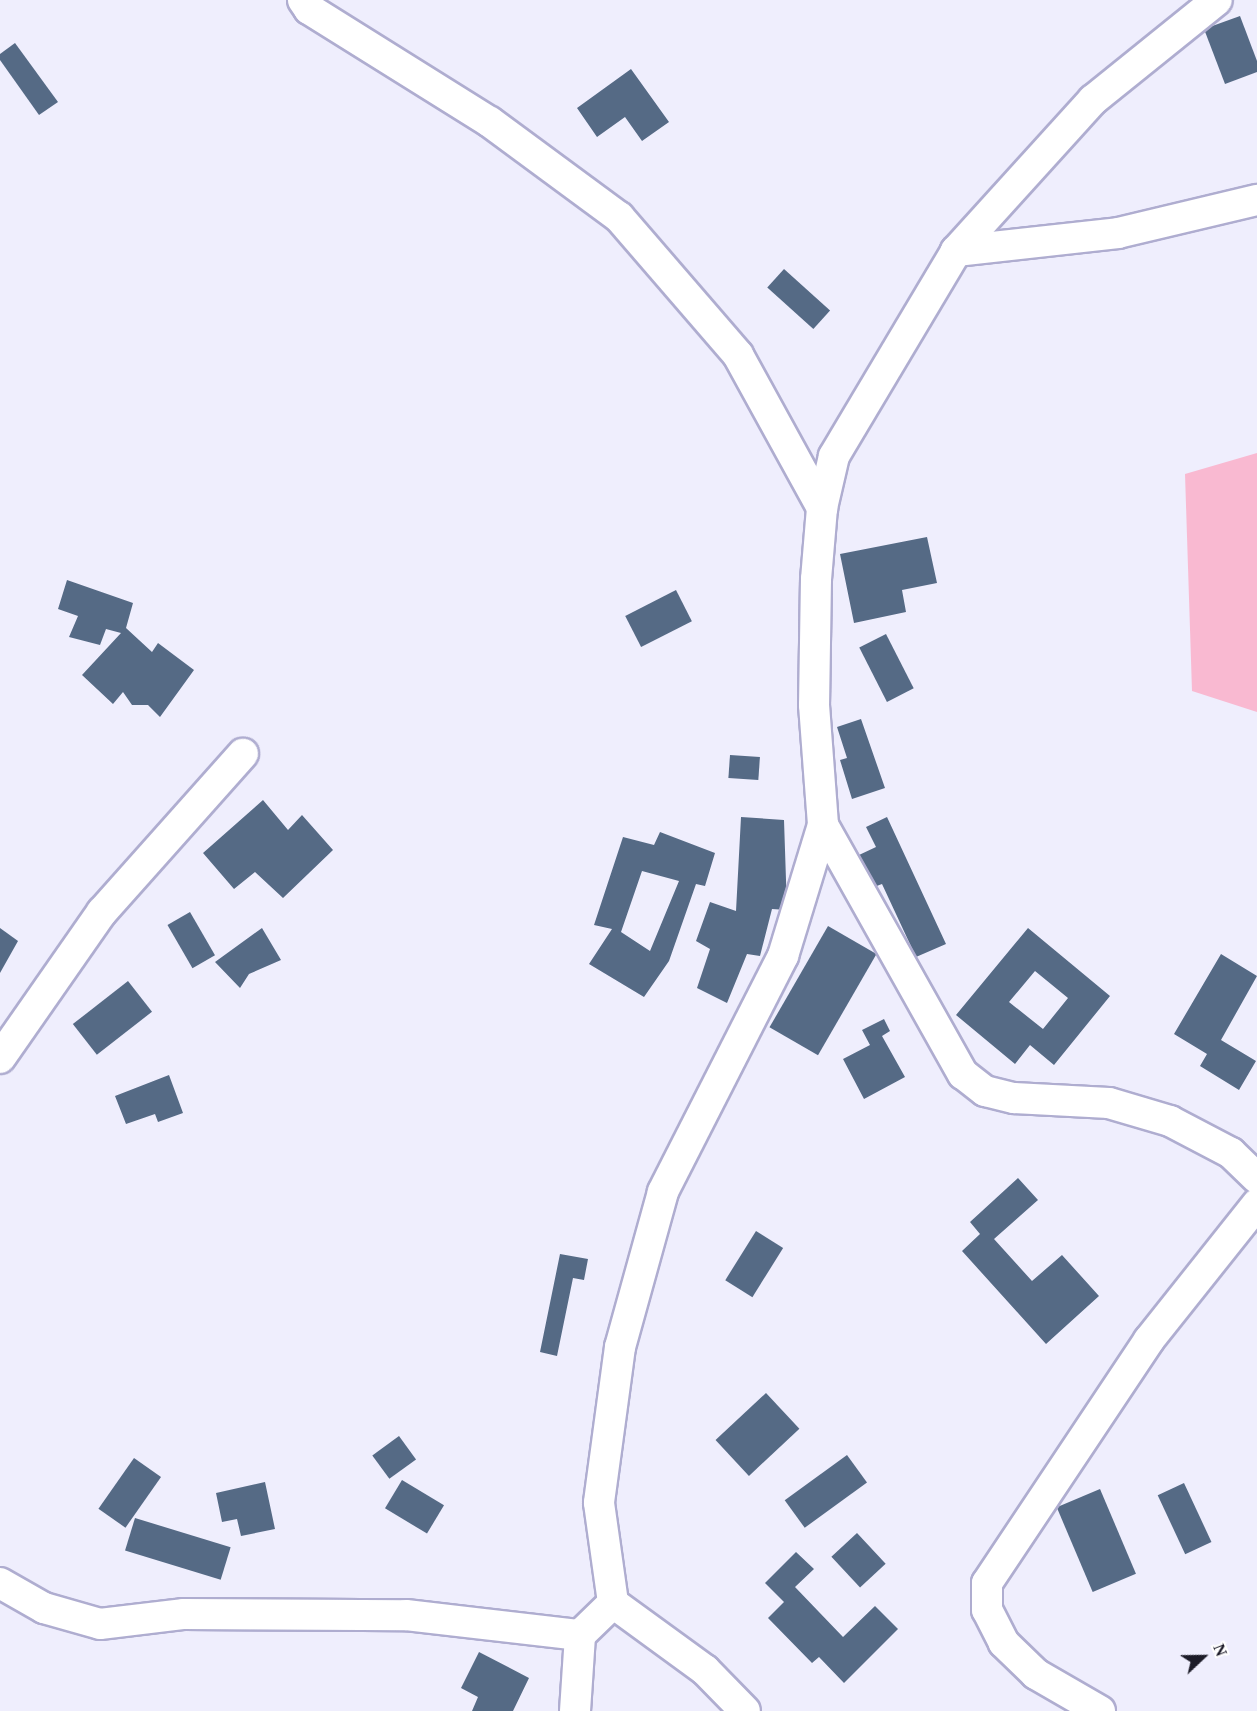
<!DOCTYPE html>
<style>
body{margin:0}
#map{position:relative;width:1257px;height:1711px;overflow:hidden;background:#efeefd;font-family:"Times New Roman",serif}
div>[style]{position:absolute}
.green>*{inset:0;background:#f9b9d1}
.building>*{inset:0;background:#556a85;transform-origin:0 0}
.roads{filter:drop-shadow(2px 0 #afadd0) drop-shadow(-2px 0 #afadd0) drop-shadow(0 2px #afadd0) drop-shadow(0 -2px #afadd0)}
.street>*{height:30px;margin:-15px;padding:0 15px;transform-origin:15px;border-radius:15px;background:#fff}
span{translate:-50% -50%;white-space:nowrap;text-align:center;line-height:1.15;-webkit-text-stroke:6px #fff;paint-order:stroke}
.north{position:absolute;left:1173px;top:1627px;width:60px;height:60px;-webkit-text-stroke:4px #fff;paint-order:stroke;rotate:68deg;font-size:16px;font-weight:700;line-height:24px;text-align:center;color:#1c1b28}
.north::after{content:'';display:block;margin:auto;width:21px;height:27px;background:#1c1b28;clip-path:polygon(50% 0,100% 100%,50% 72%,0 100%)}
</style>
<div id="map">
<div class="green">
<div style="clip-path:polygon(1257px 453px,1257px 712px,1192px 691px,1185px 474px)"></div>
</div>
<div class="building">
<div style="clip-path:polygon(1240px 16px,1257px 61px,1257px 72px,1225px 84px,1204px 29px)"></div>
<div style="clip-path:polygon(15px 43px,58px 102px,39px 115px,0 60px,0 54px)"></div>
<div style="clip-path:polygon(631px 69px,669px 122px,642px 141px,625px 117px,597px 137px,577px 108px)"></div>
<div style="left:784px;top:269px;width:62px;height:25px;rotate:42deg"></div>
<div style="clip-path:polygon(927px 537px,937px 583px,902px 590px,906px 612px,854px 623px,840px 554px)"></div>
<div style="clip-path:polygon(67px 580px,133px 603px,126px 628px,152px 652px,158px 643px,194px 670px,160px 717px,148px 705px,132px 705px,123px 692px,113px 704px,82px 675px,121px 633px,106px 629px,100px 645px,69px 637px,78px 616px,58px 609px)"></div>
<div style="left:676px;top:590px;width:35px;height:57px;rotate:63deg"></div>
<div style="left:886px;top:634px;width:61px;height:30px;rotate:63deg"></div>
<div style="clip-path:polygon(861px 719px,885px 788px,852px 799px,840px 760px,847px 758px,837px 727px)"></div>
<div style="left:730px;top:755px;width:30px;height:23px;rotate:4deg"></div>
<div style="clip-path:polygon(263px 800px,288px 830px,302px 815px,333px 850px,283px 898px,255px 872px,234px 889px,203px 853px)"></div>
<div style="clip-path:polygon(741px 817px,784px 820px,787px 910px,772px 909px,760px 956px,747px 954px,727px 1003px,697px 988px,710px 949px,696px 941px,710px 902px,736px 911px)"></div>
<div style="clip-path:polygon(887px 817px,946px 944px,916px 957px,882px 884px,874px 887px,859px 855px,876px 847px,866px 827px)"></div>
<div style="clip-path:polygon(evenodd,660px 832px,715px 853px,705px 886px,696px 884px,669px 961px,644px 997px,589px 964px,612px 929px,594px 925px,623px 837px,654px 845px,660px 832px,642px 871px,679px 881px,650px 951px,621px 932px,642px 871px)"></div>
<div style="left:190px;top:912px;width:50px;height:26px;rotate:60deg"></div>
<div style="left:828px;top:926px;width:56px;height:117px;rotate:30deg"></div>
<div style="clip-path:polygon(0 928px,18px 941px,0 973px)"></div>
<div style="clip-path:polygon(262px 928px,281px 960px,249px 974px,240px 988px,215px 962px)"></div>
<div style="clip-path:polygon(evenodd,1028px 928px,1110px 996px,1054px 1065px,1030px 1045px,1015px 1064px,956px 1015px,1028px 928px,1035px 971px,1068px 998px,1043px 1029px,1009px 1002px,1035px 971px)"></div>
<div style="clip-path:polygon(1221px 954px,1257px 976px,1221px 1040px,1256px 1061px,1239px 1090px,1200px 1066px,1207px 1054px,1174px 1034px)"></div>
<div style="left:128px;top:981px;width:39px;height:70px;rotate:52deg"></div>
<div style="clip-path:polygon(884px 1019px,890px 1031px,882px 1036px,905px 1077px,864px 1099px,843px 1059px,870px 1045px,862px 1030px)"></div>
<div style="clip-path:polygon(169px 1075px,183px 1113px,158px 1122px,155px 1114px,126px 1124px,115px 1096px)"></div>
<div style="clip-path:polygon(1018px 1178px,1038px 1200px,994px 1239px,1032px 1281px,1062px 1255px,1099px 1296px,1046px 1344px,962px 1251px,980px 1234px,970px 1222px)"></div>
<div style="left:756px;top:1231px;width:32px;height:58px;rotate:32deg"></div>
<div style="clip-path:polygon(560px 1254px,588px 1259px,584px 1280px,573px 1278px,557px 1356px,540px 1352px)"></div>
<div style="left:766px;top:1393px;width:49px;height:69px;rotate:47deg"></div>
<div style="left:399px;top:1436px;width:29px;height:33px;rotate:54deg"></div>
<div style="left:847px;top:1455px;width:34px;height:77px;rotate:54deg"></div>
<div style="left:134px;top:1458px;width:33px;height:62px;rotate:35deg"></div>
<div style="left:402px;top:1480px;width:49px;height:33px;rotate:31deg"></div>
<div style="clip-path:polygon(265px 1482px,275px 1529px,241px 1536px,237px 1519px,222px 1522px,216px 1493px)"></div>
<div style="left:1184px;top:1483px;width:65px;height:29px;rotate:65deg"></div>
<div style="left:1100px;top:1489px;width:92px;height:47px;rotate:67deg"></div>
<div style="left:135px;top:1518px;width:100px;height:34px;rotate:17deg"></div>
<div style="left:857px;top:1533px;width:42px;height:35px;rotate:47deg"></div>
<div style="clip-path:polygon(796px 1552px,814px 1569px,795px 1587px,843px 1637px,875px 1606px,898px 1629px,844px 1683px,819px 1657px,812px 1663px,768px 1618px,784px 1602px,765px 1583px)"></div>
<div style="clip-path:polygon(479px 1652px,529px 1678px,513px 1711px,472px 1711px,478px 1697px,461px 1688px)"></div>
</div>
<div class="roads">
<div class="street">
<div style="left:303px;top:0;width:11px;rotate:56deg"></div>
<div style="left:309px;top:9px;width:213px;rotate:32deg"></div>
<div style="left:490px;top:122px;width:160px;rotate:36.4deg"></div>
<div style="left:619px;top:217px;width:182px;rotate:49.2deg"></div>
<div style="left:738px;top:355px;width:175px;rotate:61.2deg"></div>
<div style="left:822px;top:508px;width:71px;rotate:94.8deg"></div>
<div style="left:816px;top:579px;width:126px;rotate:90.9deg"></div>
<div style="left:814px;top:705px;width:120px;rotate:85.7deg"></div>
<div style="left:823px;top:825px;width:137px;rotate:107deg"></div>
<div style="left:783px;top:956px;width:265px;rotate:117deg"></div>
<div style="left:663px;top:1192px;width:161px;rotate:105.5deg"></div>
<div style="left:620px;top:1347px;width:157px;rotate:97.7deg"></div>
<div style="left:599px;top:1503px;width:101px;rotate:82deg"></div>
<div style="left:613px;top:1603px;width:114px;rotate:36.1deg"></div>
<div style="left:705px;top:1670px;width:57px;rotate:45.7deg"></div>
<div style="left:956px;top:251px;width:163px;rotate:-6.3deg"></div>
<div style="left:1118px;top:233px;width:143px;rotate:-13.4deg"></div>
<div style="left:822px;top:508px;width:53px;rotate:-77deg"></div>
<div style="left:834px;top:456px;width:239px;rotate:-59.2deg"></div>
<div style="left:956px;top:251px;width:204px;rotate:-47.8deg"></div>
<div style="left:1093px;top:100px;width:159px;rotate:-38.9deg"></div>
<div style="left:823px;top:825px;width:286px;rotate:60.7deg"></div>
<div style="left:963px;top:1074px;width:28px;rotate:38deg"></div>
<div style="left:985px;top:1091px;width:30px;rotate:14deg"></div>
<div style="left:1014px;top:1098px;width:95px;rotate:3deg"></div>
<div style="left:1109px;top:1103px;width:64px;rotate:16.4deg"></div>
<div style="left:1170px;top:1121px;width:69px;rotate:27.7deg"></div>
<div style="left:1231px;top:1153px;width:36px;rotate:44deg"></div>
<div style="left:0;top:1058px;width:178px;rotate:-55.1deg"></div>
<div style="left:102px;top:912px;width:212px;rotate:-48.3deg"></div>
<div style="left:0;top:1583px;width:51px;rotate:29.6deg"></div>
<div style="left:44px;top:1608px;width:58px;rotate:15.9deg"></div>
<div style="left:100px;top:1624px;width:85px;rotate:-6.8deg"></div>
<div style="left:184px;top:1614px;width:222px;rotate:0.3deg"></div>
<div style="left:406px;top:1615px;width:175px;rotate:6.6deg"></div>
<div style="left:575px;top:1711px;width:76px;rotate:-86.2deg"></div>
<div style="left:580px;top:1635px;width:46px;rotate:-44.1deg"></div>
<div style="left:1100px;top:1711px;width:74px;rotate:-150deg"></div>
<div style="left:1036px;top:1674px;width:45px;rotate:-135.9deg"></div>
<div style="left:1004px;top:1643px;width:37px;rotate:-117deg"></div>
<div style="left:987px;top:1610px;width:27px;rotate:-90deg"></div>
<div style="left:987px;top:1583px;width:292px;rotate:-56.3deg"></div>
<div style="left:1149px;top:1340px;width:174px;rotate:-51.5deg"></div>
</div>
</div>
<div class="north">N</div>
</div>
